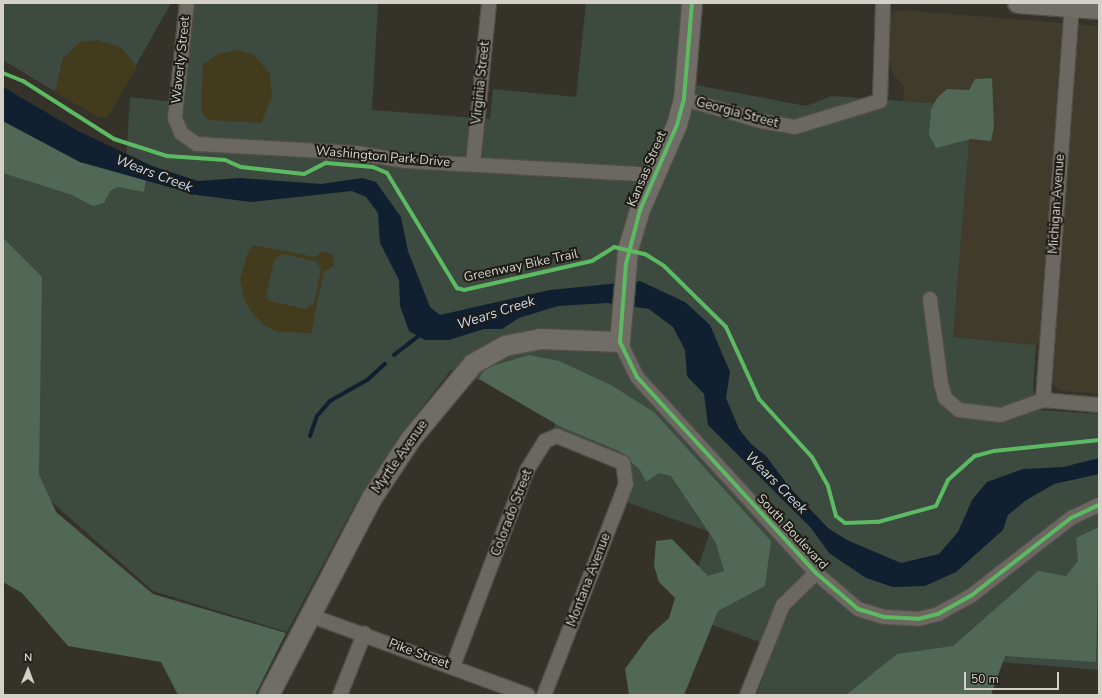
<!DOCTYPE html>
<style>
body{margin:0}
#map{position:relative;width:1102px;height:698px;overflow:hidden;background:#35322a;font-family:"Nunito Sans",sans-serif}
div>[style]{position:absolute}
.commercial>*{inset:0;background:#413b2b}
.green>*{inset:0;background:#3d4a3f}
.forest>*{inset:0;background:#506855}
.sand>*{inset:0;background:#433b1e}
.water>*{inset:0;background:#112031}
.stream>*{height:4px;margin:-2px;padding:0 2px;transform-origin:2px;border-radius:2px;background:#112031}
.roads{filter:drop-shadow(1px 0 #504e47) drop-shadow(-1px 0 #504e47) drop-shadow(0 1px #504e47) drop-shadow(0 -1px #504e47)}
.street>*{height:14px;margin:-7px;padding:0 7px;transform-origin:7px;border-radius:7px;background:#6b6862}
.secondary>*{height:20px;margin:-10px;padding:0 10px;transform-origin:10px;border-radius:10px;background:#706c66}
.cycleway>*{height:4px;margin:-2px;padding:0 2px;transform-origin:2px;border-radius:2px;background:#5cba63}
span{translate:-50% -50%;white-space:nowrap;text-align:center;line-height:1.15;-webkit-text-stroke:4px #1e1c16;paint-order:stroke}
.street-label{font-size:13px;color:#d4d2c8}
.water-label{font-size:14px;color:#c5dbf8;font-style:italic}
.frame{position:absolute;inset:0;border:4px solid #d4d2c8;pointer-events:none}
.north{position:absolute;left:8px;top:650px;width:40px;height:40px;-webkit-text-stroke:3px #1e1c16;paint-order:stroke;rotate:1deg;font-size:11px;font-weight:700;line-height:16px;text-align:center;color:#d4d2c8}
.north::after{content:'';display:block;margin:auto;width:14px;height:18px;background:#d4d2c8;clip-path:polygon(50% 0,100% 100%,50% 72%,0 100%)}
.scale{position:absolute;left:964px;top:672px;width:95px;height:18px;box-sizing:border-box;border:2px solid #d4d2c8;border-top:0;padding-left:5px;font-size:12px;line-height:14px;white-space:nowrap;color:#d4d2c8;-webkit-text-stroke:3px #1e1c16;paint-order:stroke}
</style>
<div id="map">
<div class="commercial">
<div style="clip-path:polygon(900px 10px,1099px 26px,1099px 394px,1063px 391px,1054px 386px,1050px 379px,1052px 346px,953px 337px,972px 106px,903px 101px,904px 87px,892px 72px,889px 56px,891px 15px)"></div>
</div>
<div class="green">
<div style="clip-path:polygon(171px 3px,107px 117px,99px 117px,64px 97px,3px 60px,4px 3px)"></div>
<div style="clip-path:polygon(195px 3px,378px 3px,372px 110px,490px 119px,493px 89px,576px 97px,586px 3px,683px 3px,675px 81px,806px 106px,832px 96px,972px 106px,953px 337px,1036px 345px,1033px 390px,1040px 410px,1099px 414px,1099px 670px,988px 661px,983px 695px,757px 695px,774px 647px,682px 614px,710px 532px,626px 502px,629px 471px,553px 430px,561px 408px,451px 370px,402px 433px,357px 501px,287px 632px,153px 591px,45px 496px,3px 489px,3px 148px,125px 179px,130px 97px,183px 103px)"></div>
</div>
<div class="forest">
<div style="clip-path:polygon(992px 78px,994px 127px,991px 141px,971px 139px,936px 148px,929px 135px,931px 110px,937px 98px,947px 89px,969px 90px,975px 79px)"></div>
<div style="clip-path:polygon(3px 121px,80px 162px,146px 179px,144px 192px,118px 187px,110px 191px,104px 203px,93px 206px,72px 195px,3px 173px)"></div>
<div style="clip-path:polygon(3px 238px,42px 277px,39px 474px,56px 512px,153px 594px,286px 633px,255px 695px,178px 695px,161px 662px,68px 646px,22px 593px,3px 582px)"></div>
<div style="clip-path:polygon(529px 355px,559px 361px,611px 385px,654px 412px,771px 541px,765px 586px,718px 611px,684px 695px,629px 695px,625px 669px,649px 636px,669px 618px,675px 598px,659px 582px,654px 566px,656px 541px,672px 539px,708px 576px,724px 571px,716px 543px,671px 476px,659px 473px,646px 482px,640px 470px,619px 451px,561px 427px,479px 379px,485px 368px)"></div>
<div style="clip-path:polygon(1099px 527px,1096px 662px,1005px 656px,991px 695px,846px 695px,897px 654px,953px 646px,1038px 571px,1066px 576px,1078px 561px,1076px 538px)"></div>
</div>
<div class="sand">
<div style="clip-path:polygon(98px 40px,122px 48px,137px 67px,107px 117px,99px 117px,55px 92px,63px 58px,81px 42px)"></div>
<div style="clip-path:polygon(238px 50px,254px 55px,270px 74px,272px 97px,261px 123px,208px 120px,201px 111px,203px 64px,219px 54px)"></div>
<div style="clip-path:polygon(evenodd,254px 245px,315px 257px,322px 251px,333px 255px,334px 266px,324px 271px,311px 333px,277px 332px,263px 324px,251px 312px,243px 296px,240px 279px,248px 252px,254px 245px,282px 254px,316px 261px,321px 269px,314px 303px,306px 309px,269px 301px,266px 296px,274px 260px,282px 254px)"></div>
</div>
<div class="water">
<div style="clip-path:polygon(3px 87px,78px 131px,152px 166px,198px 181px,240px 178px,321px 184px,362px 178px,376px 182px,401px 217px,408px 251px,430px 307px,440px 315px,550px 290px,640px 281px,685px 302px,710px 325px,730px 372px,726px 398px,739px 429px,751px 444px,766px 456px,790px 488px,828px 528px,847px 540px,901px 563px,939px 554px,958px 532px,972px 500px,987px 482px,1023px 469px,1063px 467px,1099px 458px,1099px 474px,1054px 484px,1025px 501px,1008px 515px,1003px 530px,956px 572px,925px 586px,893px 587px,866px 578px,829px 553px,811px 528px,708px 425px,704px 394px,687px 376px,685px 350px,673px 327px,649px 309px,607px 303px,558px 306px,519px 318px,502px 329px,484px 329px,449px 340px,425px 340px,409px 331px,400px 306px,399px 280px,380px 243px,378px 213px,366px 197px,352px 191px,251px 202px,197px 195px,80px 162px,3px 121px)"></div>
</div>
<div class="stream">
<div style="left:394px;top:355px;width:36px;rotate:-38deg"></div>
<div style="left:310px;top:436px;width:21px;rotate:-71deg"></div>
<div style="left:317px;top:416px;width:20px;rotate:-49deg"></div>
<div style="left:330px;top:401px;width:43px;rotate:-29.6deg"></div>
<div style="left:367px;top:380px;width:24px;rotate:-42deg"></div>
</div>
<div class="roads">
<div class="street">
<div style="left:187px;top:3px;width:116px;rotate:96deg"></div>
<div style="left:175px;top:118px;width:16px;rotate:68deg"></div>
<div style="left:181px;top:133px;width:19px;rotate:35deg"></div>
<div style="left:197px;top:144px;width:159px;rotate:3.2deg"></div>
<div style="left:356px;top:153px;width:51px;rotate:9.1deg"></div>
<div style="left:406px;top:161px;width:232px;rotate:3.2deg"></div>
<div style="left:638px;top:174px;width:14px;rotate:21deg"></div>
<div style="left:684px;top:99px;width:80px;rotate:15.9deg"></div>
<div style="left:761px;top:121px;width:35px;rotate:10deg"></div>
<div style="left:795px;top:127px;width:89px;rotate:-17deg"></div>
<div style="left:880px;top:101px;width:98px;rotate:-88.2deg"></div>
<div style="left:473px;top:164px;width:162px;rotate:-84.3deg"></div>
<div style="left:930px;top:299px;width:86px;rotate:82.6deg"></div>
<div style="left:941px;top:384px;width:15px;rotate:74deg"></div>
<div style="left:945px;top:398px;width:18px;rotate:41deg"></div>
<div style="left:959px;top:410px;width:42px;rotate:6.8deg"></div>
<div style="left:1001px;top:415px;width:45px;rotate:-19.7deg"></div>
<div style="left:1043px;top:400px;width:56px;rotate:5.1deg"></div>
<div style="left:620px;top:342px;width:39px;rotate:64deg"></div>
<div style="left:637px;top:377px;width:265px;rotate:47.6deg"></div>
<div style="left:816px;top:573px;width:55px;rotate:40.6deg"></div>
<div style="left:858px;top:609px;width:28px;rotate:17deg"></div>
<div style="left:885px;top:617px;width:33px;rotate:3deg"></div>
<div style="left:918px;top:619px;width:21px;rotate:-14deg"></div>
<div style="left:938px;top:614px;width:39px;rotate:-29deg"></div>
<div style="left:972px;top:595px;width:125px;rotate:-37.9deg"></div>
<div style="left:1071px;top:518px;width:31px;rotate:-25deg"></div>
<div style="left:1043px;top:400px;width:394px;rotate:-85.8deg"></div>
<div style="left:309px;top:615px;width:233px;rotate:20.1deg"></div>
<div style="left:453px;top:666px;width:210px;rotate:-69.3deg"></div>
<div style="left:527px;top:470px;width:34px;rotate:-58deg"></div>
<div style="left:545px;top:441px;width:13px;rotate:-23deg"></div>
<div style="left:557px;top:436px;width:71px;rotate:22.2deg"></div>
<div style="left:623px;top:463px;width:21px;rotate:82deg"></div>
<div style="left:626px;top:484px;width:226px;rotate:111.2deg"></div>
<div style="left:340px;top:695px;width:66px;rotate:-68.5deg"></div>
<div style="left:747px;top:695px;width:97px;rotate:-68.2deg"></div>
<div style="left:783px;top:605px;width:46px;rotate:-44.1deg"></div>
</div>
<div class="secondary">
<div style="left:1018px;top:3px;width:81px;rotate:4.2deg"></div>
<div style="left:269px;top:695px;width:222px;rotate:-62.4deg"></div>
<div style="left:372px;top:498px;width:71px;rotate:-56.5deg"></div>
<div style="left:411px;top:439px;width:97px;rotate:-50.4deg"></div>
<div style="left:473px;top:364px;width:37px;rotate:-29deg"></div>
<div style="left:505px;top:346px;width:36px;rotate:-11deg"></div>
<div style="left:540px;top:339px;width:80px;rotate:2.1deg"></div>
<div style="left:620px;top:342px;width:92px;rotate:-85deg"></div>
<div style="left:628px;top:250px;width:42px;rotate:-73.3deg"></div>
<div style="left:640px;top:210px;width:93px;rotate:-66.5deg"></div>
<div style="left:677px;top:125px;width:27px;rotate:-75deg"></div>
<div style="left:684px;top:99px;width:96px;rotate:-85.2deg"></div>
</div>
</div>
<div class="cycleway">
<div style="left:692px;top:3px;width:96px;rotate:94.8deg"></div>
<div style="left:684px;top:99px;width:27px;rotate:105deg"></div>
<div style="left:677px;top:125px;width:93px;rotate:113.5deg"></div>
<div style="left:640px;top:210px;width:56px;rotate:104.5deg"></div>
<div style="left:626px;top:264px;width:78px;rotate:94.4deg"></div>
<div style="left:620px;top:342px;width:39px;rotate:64deg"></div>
<div style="left:637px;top:377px;width:265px;rotate:47.6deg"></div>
<div style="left:816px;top:573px;width:55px;rotate:40.6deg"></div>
<div style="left:858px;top:609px;width:28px;rotate:17deg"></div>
<div style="left:885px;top:617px;width:33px;rotate:3deg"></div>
<div style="left:918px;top:619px;width:21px;rotate:-14deg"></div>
<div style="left:938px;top:614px;width:39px;rotate:-29deg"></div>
<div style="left:972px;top:595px;width:125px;rotate:-37.9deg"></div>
<div style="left:1071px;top:518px;width:31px;rotate:-25deg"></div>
<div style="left:3px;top:73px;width:22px;rotate:22deg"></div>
<div style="left:23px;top:81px;width:108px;rotate:32.5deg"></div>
<div style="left:114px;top:139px;width:56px;rotate:17.8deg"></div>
<div style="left:167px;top:156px;width:58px;rotate:3.9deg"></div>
<div style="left:225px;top:160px;width:17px;rotate:24deg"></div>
<div style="left:241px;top:167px;width:63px;rotate:6.3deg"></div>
<div style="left:304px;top:174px;width:25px;rotate:-27deg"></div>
<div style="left:326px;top:163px;width:47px;rotate:4.9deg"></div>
<div style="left:373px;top:167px;width:15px;rotate:23deg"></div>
<div style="left:387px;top:173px;width:135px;rotate:58.7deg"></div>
<div style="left:457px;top:288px;width:7px;rotate:16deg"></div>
<div style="left:464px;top:290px;width:131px;rotate:-12.8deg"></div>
<div style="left:592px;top:261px;width:26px;rotate:-32deg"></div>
<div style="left:614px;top:247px;width:32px;rotate:13deg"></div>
<div style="left:645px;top:254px;width:22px;rotate:32deg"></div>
<div style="left:664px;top:266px;width:87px;rotate:44.5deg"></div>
<div style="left:726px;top:327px;width:79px;rotate:65.4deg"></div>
<div style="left:759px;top:399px;width:79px;rotate:47.6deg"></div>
<div style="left:812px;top:457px;width:33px;rotate:61deg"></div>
<div style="left:828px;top:486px;width:31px;rotate:75deg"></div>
<div style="left:836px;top:516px;width:11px;rotate:38deg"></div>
<div style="left:845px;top:523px;width:33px;rotate:-2deg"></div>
<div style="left:878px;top:522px;width:60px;rotate:-15.4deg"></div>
<div style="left:936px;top:506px;width:29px;rotate:-65deg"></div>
<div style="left:948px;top:480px;width:36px;rotate:-42deg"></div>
<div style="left:975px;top:456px;width:20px;rotate:-15deg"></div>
<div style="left:994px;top:451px;width:106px;rotate:-6deg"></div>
</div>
<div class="street-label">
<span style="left:181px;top:60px;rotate:-84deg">Waverly Street</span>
<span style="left:481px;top:83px;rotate:-84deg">Virginia Street</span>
<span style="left:737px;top:113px;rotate:15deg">Georgia Street</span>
<span style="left:383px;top:157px;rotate:5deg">Washington Park Drive</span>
<span style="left:647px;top:169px;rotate:-67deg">Kansas Street</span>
<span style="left:1057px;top:204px;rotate:-86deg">Michigan Avenue</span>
<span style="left:521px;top:266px;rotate:-12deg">Greenway Bike Trail</span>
<span style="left:400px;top:457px;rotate:-55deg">Myrtle Avenue</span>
<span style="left:512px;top:513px;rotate:-69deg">Colorado Street</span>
<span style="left:792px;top:532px;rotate:47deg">South Boulevard</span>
<span style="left:589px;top:580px;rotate:-69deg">Montana Avenue</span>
<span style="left:419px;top:654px;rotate:20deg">Pike Street</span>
</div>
<div class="water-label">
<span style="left:154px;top:174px;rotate:21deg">Wears Creek</span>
<span style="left:496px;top:313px;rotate:-18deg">Wears Creek</span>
<span style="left:776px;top:483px;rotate:45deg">Wears Creek</span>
</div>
<div class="frame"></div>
<div class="north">N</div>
<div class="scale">50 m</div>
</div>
